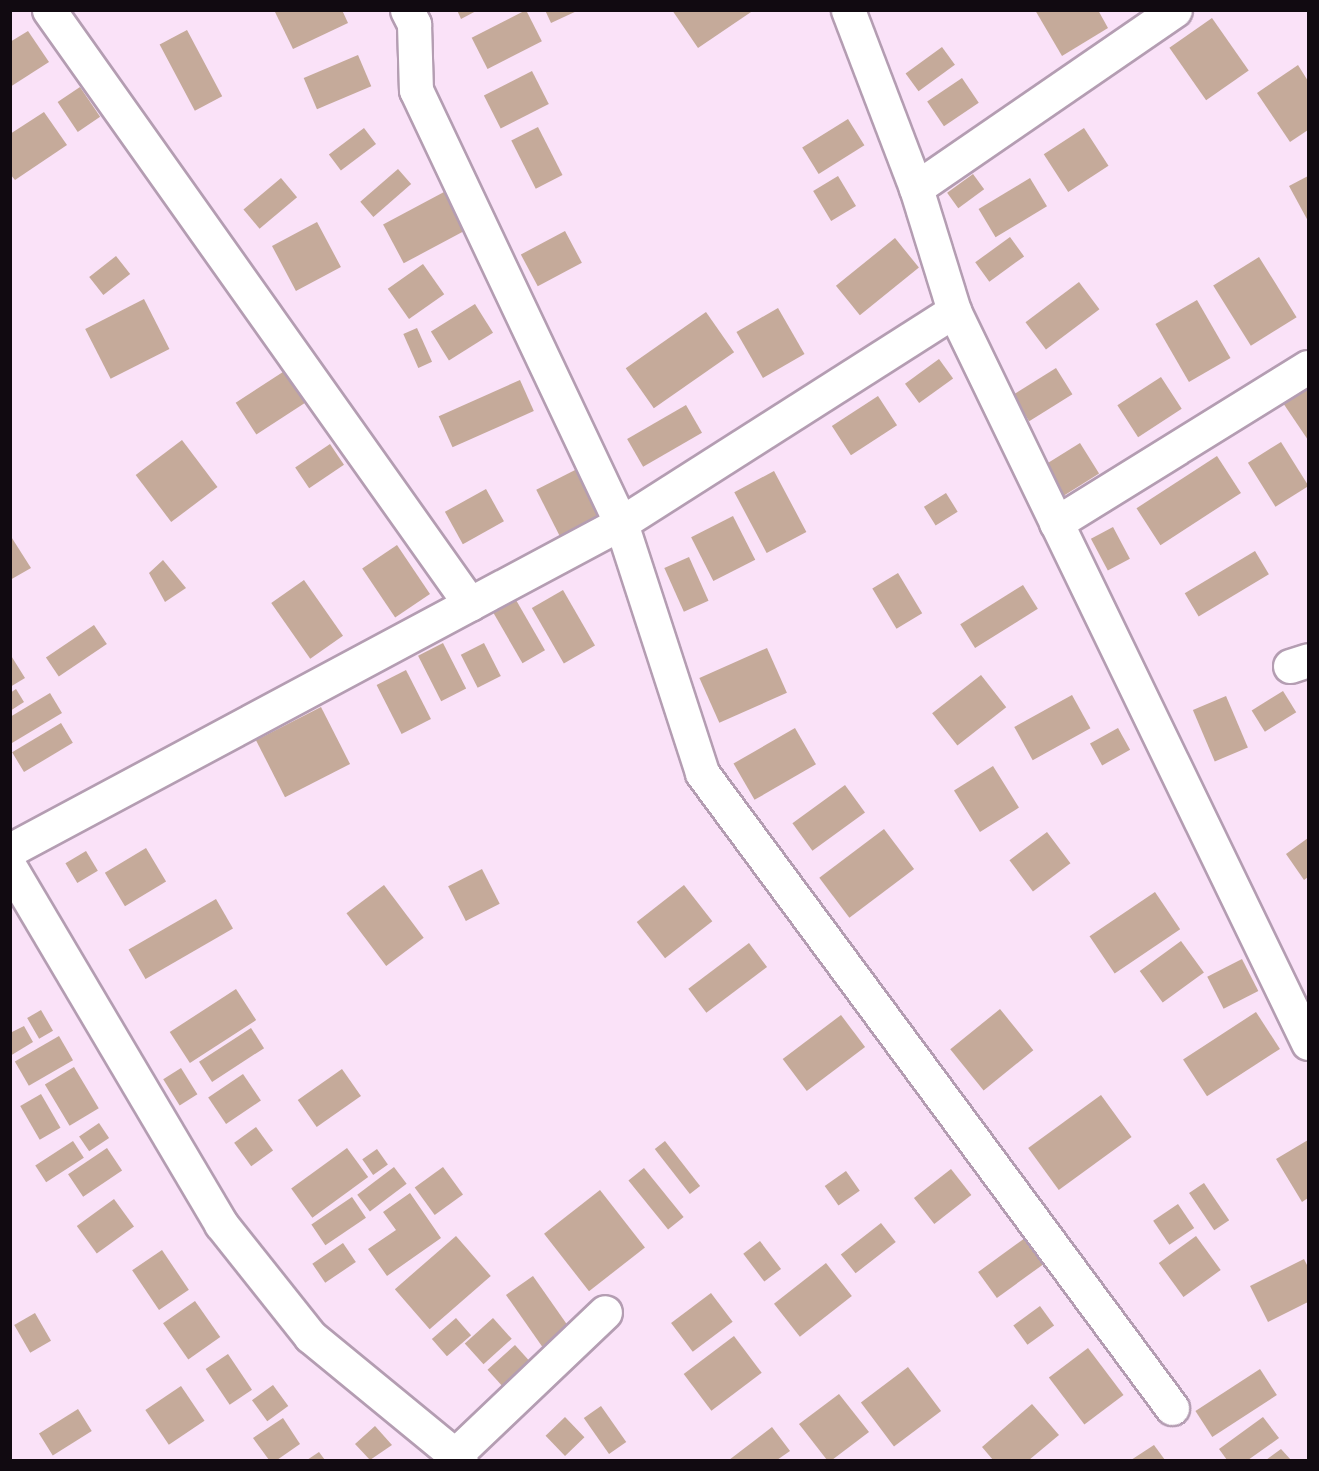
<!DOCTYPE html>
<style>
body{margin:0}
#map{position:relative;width:1319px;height:1471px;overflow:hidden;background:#fae2f8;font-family:Signika,sans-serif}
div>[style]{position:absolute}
.building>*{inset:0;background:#c5aa9a;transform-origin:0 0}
.roads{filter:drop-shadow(2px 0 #b49db2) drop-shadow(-2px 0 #b49db2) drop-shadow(0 2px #b49db2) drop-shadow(0 -2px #b49db2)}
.minor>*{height:33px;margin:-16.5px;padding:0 16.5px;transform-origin:16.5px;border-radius:16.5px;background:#fff}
span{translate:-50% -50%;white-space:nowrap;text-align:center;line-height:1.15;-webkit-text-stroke:4.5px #fff;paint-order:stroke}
.frame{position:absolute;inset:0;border:12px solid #110a11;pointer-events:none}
</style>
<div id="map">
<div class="building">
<div style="clip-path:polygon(342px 10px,348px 23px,293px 49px,275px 12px)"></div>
<div style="clip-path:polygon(457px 10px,478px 10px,461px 19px)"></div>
<div style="left:526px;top:10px;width:35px;height:61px;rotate:63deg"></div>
<div style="clip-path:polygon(545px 10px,579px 10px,551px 23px)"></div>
<div style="clip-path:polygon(672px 10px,754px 10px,698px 48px)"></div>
<div style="clip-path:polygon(1035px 10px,1098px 10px,1108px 28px,1062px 56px)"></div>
<div style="left:1212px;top:18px;width:64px;height:52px;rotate:55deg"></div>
<div style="left:187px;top:30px;width:75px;height:31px;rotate:62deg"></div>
<div style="clip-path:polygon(28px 31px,49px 62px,10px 87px,10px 42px)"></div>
<div style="left:942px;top:47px;width:22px;height:45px;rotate:54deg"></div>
<div style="left:358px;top:55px;width:34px;height:59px;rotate:67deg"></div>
<div style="clip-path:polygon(1298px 65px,1308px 81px,1308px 130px,1290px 142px,1257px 93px)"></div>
<div style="left:532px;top:71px;width:37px;height:54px;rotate:63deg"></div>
<div style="left:962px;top:78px;width:30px;height:42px;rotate:56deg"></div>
<div style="left:80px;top:87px;width:36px;height:27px;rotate:56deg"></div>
<div style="clip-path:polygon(44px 112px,67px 145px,15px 180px,10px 174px,10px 134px)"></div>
<div style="left:848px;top:119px;width:31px;height:54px;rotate:58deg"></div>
<div style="left:538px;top:127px;width:54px;height:30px;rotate:63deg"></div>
<div style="left:364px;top:128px;width:20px;height:44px;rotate:53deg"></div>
<div style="left:1084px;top:128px;width:45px;height:48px;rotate:57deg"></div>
<div style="left:398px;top:169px;width:20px;height:50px;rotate:49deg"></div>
<div style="left:973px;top:174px;width:19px;height:32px;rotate:54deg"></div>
<div style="left:838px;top:176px;width:35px;height:29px;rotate:59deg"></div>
<div style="clip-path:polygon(1308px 176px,1308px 221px,1289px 186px)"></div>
<div style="left:281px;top:178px;width:25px;height:49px;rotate:50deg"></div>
<div style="left:1030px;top:178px;width:33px;height:60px;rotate:59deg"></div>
<div style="left:444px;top:192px;width:44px;height:69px;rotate:62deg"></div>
<div style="left:317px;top:222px;width:51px;height:51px;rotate:62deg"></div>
<div style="left:565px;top:231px;width:36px;height:50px;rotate:62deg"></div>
<div style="left:1010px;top:237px;width:24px;height:43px;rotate:54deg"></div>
<div style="left:895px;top:238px;width:38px;height:76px;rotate:51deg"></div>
<div style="left:116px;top:256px;width:23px;height:34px;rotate:52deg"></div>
<div style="left:1259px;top:257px;width:71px;height:54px;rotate:58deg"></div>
<div style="left:423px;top:264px;width:37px;height:43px;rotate:55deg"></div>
<div style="left:1079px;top:282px;width:34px;height:67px;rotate:53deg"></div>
<div style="left:144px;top:299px;width:56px;height:66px;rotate:63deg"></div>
<div style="left:1197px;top:300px;width:67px;height:48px;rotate:60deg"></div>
<div style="left:475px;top:304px;width:34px;height:52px;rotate:58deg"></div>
<div style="left:778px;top:308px;width:53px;height:48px;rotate:60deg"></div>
<div style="left:706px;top:312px;width:49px;height:98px;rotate:55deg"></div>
<div style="left:417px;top:328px;width:37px;height:15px;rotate:66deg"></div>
<div style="left:939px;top:359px;width:24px;height:42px;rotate:54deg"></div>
<div style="left:1056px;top:368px;width:31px;height:51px;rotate:58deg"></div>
<div style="left:286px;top:370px;width:38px;height:60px;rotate:57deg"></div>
<div style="left:1161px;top:377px;width:38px;height:52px;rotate:57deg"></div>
<div style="left:520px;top:380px;width:34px;height:89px;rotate:66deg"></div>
<div style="clip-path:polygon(1308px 382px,1308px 440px,1281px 400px)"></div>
<div style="left:878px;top:396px;width:35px;height:55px;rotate:57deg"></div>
<div style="left:686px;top:405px;width:32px;height:68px;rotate:60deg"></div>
<div style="left:182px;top:440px;width:59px;height:58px;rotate:53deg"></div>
<div style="left:1281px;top:442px;width:52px;height:39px;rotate:58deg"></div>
<div style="left:1080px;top:443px;width:36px;height:45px;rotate:58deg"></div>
<div style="left:330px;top:444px;width:25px;height:42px;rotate:56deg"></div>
<div style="left:1217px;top:456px;width:44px;height:96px;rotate:57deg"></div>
<div style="left:579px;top:468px;width:54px;height:48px;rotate:63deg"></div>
<div style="left:774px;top:471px;width:69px;height:45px;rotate:62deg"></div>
<div style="left:486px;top:489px;width:37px;height:47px;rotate:61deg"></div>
<div style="left:946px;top:493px;width:22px;height:26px;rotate:58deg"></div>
<div style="left:733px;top:516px;width:49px;height:47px;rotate:63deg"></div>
<div style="left:1113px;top:527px;width:36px;height:25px;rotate:62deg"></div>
<div style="clip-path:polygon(10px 535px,31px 568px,10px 580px)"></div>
<div style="left:397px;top:545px;width:59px;height:42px;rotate:56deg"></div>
<div style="left:1255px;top:551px;width:27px;height:82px;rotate:59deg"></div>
<div style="left:689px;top:557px;width:48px;height:27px;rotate:66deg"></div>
<div style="clip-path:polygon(163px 560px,186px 588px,165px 602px,149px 573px)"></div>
<div style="left:898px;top:573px;width:47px;height:30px;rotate:59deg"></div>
<div style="left:304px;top:580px;width:68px;height:40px;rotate:55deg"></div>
<div style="left:1023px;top:585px;width:28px;height:74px;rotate:58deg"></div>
<div style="left:563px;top:590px;width:64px;height:36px;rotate:60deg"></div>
<div style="left:516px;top:600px;width:58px;height:26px;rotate:60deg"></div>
<div style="left:94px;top:625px;width:23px;height:58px;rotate:56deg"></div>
<div style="left:443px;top:643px;width:51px;height:28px;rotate:63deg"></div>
<div style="left:484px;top:643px;width:37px;height:26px;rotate:63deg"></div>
<div style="left:767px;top:648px;width:49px;height:74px;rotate:66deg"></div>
<div style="clip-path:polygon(10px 654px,25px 678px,10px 687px)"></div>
<div style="left:406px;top:670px;width:55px;height:33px;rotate:63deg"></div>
<div style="left:981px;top:675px;width:41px;height:62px;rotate:52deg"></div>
<div style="clip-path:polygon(16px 689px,24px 702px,10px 711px,10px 693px)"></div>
<div style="left:1283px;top:691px;width:25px;height:37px;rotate:58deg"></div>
<div style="clip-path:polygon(50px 693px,62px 713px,12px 743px,10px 717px)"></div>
<div style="left:1072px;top:695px;width:38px;height:66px;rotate:61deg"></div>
<div style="left:1226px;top:696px;width:56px;height:36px;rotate:67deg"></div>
<div style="left:321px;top:707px;width:64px;height:73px;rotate:63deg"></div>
<div style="left:61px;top:723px;width:23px;height:57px;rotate:59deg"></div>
<div style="left:795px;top:728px;width:42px;height:71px;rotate:60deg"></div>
<div style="left:1118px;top:728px;width:25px;height:32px;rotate:61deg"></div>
<div style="left:993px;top:766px;width:49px;height:46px;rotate:58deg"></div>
<div style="left:845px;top:785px;width:34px;height:65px;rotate:54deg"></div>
<div style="left:884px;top:829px;width:50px;height:81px;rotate:53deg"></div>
<div style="left:1047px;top:832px;width:39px;height:47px;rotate:53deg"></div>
<div style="clip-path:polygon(1308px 838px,1308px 877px,1304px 880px,1286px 854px)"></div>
<div style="left:146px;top:848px;width:39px;height:48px;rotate:59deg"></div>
<div style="left:86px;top:851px;width:23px;height:24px;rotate:59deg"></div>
<div style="left:482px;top:869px;width:39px;height:38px;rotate:63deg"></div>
<div style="left:384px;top:885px;width:66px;height:47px;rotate:53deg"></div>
<div style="left:684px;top:885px;width:46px;height:60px;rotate:52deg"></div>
<div style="left:1155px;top:892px;width:45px;height:79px;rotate:56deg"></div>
<div style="left:216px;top:899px;width:34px;height:101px;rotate:60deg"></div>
<div style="left:1181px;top:941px;width:39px;height:51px;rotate:54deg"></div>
<div style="left:749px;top:943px;width:30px;height:76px;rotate:53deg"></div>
<div style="left:1242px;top:959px;width:36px;height:39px;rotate:63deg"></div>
<div style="left:236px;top:989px;width:37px;height:79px;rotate:57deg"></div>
<div style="left:1000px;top:1009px;width:53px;height:64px;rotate:51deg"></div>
<div style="left:41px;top:1010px;width:24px;height:16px;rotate:60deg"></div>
<div style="left:1256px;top:1012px;width:44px;height:87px;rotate:57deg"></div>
<div style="left:841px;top:1015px;width:40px;height:73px;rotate:53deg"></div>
<div style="clip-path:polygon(24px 1026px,33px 1042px,10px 1056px,10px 1033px)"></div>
<div style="left:251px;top:1028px;width:24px;height:62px;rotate:57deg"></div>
<div style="left:59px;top:1036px;width:28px;height:51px;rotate:60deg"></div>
<div style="left:74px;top:1067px;width:48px;height:34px;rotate:59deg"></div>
<div style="left:181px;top:1068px;width:31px;height:21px;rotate:58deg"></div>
<div style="left:342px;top:1069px;width:33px;height:54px;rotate:55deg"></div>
<div style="left:243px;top:1074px;width:32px;height:42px;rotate:56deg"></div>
<div style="left:41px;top:1094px;width:39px;height:24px;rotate:60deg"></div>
<div style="left:1101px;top:1095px;width:52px;height:90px;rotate:54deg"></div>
<div style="left:99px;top:1123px;width:18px;height:24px;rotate:56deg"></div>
<div style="left:256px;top:1127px;width:29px;height:27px;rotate:54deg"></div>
<div style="clip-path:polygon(1308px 1140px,1308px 1198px,1302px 1202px,1276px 1159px)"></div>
<div style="left:73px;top:1141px;width:20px;height:45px;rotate:57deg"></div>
<div style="left:665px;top:1141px;width:57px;height:13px;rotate:52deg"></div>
<div style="left:107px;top:1148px;width:27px;height:47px;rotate:56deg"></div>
<div style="left:347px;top:1148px;width:36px;height:69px;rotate:54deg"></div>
<div style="left:377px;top:1149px;width:19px;height:18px;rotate:55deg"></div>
<div style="left:394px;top:1167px;width:21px;height:46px;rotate:53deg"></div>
<div style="left:443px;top:1167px;width:34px;height:35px;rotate:54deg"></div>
<div style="left:644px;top:1168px;width:63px;height:20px;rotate:51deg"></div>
<div style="left:951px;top:1169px;width:33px;height:47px;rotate:52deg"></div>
<div style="left:846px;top:1171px;width:24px;height:26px;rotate:55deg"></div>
<div style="left:1204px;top:1183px;width:45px;height:18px;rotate:56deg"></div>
<div style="left:600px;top:1190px;width:73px;height:71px;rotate:52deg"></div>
<div style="clip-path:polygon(410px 1193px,441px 1238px,387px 1276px,368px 1249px,396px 1230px,383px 1212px)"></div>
<div style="left:352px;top:1197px;width:25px;height:49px;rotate:56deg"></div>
<div style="left:114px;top:1199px;width:34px;height:46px;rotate:54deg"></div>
<div style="left:1178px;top:1204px;width:29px;height:30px;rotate:56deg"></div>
<div style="left:881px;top:1223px;width:24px;height:51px;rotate:52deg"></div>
<div style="left:456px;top:1236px;width:53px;height:81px;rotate:49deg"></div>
<div style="left:1196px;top:1236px;width:42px;height:46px;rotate:54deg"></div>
<div style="left:1025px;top:1238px;width:32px;height:58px;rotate:54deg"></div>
<div style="left:760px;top:1241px;width:35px;height:21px;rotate:53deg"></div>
<div style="left:343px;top:1243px;width:23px;height:37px;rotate:56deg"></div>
<div style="left:162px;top:1250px;width:48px;height:36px;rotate:56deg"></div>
<div style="clip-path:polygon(1304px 1259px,1308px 1267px,1308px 1302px,1268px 1322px,1250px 1286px)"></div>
<div style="left:826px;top:1263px;width:42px;height:66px;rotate:52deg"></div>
<div style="left:533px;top:1276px;width:63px;height:33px;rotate:55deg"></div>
<div style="left:711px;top:1293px;width:36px;height:50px;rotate:53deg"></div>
<div style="left:195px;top:1301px;width:44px;height:39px;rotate:55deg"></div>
<div style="left:1040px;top:1306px;width:24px;height:33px;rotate:54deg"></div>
<div style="left:35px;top:1313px;width:32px;height:24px;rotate:60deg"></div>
<div style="left:456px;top:1318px;width:23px;height:32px;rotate:49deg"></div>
<div style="left:493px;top:1318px;width:28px;height:38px;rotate:48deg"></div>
<div style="left:734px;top:1336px;width:46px;height:63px;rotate:53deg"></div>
<div style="left:515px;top:1345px;width:28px;height:37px;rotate:48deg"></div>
<div style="left:1088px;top:1348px;width:59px;height:49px;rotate:53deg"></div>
<div style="left:228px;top:1354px;width:43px;height:27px;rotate:56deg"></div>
<div style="left:908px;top:1367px;width:55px;height:59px;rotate:53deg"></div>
<div style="left:1260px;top:1369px;width:31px;height:77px;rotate:57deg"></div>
<div style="left:273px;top:1385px;width:26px;height:26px;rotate:54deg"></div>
<div style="left:181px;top:1386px;width:42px;height:43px;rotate:56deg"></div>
<div style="clip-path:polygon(839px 1394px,869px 1432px,832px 1460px,827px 1460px,799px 1424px)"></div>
<div style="clip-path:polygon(1032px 1404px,1059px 1435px,1029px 1460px,993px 1460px,982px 1447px)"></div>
<div style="left:601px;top:1406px;width:44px;height:21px;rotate:55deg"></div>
<div style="left:78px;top:1409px;width:26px;height:46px;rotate:58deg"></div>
<div style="left:565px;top:1417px;width:28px;height:27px;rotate:46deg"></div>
<div style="clip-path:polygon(1263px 1417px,1279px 1438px,1248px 1460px,1227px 1460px,1219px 1449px)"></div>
<div style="clip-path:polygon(283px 1418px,300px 1444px,277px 1460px,269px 1460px,253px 1438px)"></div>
<div style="clip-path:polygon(375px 1426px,392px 1445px,370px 1460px,355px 1444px)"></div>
<div style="clip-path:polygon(772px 1427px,790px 1451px,777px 1460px,729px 1460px)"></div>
<div style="clip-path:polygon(1154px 1445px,1165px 1460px,1131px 1460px)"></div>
<div style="clip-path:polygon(1281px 1449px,1291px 1460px,1266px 1460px)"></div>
<div style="clip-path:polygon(319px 1452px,325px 1460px,307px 1460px)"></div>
</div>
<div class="roads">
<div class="minor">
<div style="left:49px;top:10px;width:728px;rotate:54.67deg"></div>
<div style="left:407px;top:10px;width:16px;rotate:63deg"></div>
<div style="left:414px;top:24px;width:66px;rotate:88.3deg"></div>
<div style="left:416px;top:90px;width:479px;rotate:64.7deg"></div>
<div style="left:621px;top:523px;width:395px;rotate:-32.5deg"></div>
<div style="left:848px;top:10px;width:191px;rotate:69.1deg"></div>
<div style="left:916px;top:188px;width:129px;rotate:72.8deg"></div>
<div style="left:954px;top:311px;width:813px;rotate:64.19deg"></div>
<div style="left:916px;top:188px;width:314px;rotate:-34.5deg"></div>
<div style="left:1056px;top:523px;width:296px;rotate:-31.8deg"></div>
<div style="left:1290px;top:666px;width:19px;rotate:-18deg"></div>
<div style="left:10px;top:850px;width:693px;rotate:-28.16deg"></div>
<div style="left:621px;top:523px;width:263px;rotate:72deg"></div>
<div style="left:702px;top:773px;width:790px;rotate:53.49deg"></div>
<div style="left:10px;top:867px;width:415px;rotate:59.4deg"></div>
<div style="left:221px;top:1224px;width:143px;rotate:51.5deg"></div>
<div style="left:310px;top:1336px;width:195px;rotate:39.4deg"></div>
<div style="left:455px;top:1455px;width:207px;rotate:-43.6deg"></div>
</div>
</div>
<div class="frame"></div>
</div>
